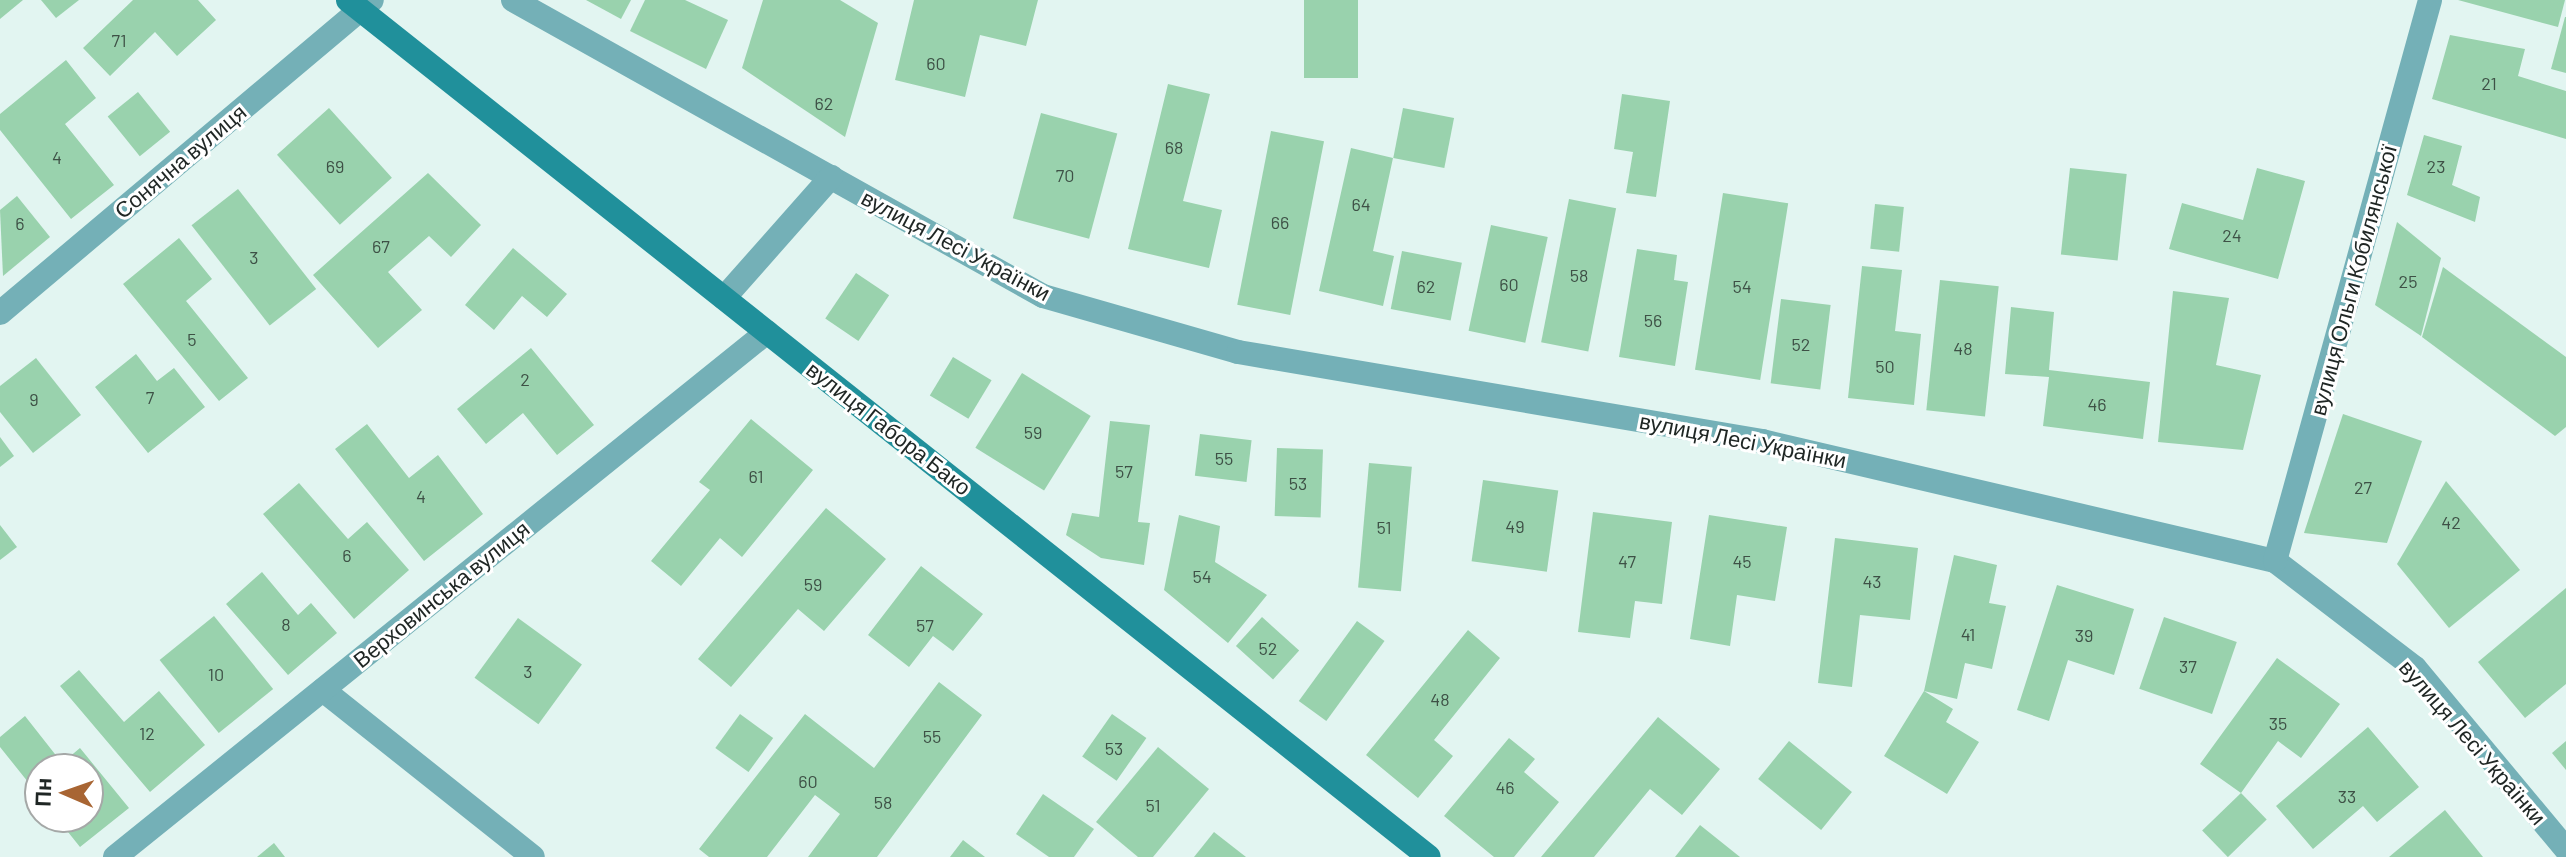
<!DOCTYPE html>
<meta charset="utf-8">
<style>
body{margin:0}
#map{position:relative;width:2566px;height:857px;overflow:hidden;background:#e2f5f1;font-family:Barlow,sans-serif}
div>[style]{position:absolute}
.building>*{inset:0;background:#99d2ad;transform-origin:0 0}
.street>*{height:24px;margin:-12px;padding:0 12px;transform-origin:12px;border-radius:12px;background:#74b0b7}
.secondary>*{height:24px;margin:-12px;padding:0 12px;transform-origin:12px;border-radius:12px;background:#20909b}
span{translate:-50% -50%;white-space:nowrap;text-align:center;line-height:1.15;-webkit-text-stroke:6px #fff;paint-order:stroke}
.number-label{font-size:18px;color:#3e5146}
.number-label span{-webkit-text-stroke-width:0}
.street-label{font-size:22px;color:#1f2624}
.north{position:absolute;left:24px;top:753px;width:80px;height:80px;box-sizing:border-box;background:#fff;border:2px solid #a5a8a7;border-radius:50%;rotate:272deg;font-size:22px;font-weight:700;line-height:32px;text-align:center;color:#1f2624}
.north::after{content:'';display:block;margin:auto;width:28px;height:36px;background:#a86533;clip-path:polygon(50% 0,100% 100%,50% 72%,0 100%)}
</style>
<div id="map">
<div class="building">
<div style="clip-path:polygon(0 0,23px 0,0 19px)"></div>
<div style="clip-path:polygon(41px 0,79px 0,56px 18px)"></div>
<div style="clip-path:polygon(133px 0,198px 0,216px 20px,177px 56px,155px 32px,110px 76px,83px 48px)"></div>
<div style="clip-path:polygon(586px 0,631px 0,621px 19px)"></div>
<div style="clip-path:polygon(645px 0,685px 0,728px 20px,706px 69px,630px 31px)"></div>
<div style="clip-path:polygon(763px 0,840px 0,878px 23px,845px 137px,742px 68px)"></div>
<div style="clip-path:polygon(914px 0,1038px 0,1026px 46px,980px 35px,965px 97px,895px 80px)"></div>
<div style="left:1304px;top:0;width:54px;height:78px"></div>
<div style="clip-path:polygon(2458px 0,2565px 0,2558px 27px)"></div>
<div style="clip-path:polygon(2565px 17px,2566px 17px,2566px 73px,2551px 69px)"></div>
<div style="clip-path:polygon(2450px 35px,2525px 49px,2518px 76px,2566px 91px,2566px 139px,2432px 99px)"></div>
<div style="clip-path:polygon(66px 60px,96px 98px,65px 124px,114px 185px,71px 219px,0 130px,0 114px)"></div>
<div style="clip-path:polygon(1168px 84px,1210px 94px,1183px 201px,1222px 210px,1209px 268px,1128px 249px)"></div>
<div style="left:138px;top:92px;width:51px;height:39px;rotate:51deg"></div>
<div style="clip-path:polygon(1622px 94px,1670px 101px,1656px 197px,1626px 193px,1633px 152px,1614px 149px)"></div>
<div style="left:329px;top:108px;width:94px;height:70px;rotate:48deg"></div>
<div style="left:1403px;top:108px;width:52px;height:51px;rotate:11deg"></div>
<div style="left:1041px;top:113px;width:79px;height:109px;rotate:15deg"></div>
<div style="left:1271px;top:131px;width:54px;height:177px;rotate:11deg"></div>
<div style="clip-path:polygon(2424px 135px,2462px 146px,2452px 185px,2480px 197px,2475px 222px,2407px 195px)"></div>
<div style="clip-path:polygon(1351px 148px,1393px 158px,1373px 251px,1394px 256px,1383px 306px,1319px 291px)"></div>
<div style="left:2070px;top:168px;width:57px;height:87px;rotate:6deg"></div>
<div style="clip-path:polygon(2257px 168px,2305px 181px,2278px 279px,2169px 249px,2182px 203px,2243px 220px)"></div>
<div style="clip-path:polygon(428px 173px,481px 225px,451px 257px,429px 236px,388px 272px,422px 310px,378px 348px,313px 275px)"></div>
<div style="left:238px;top:189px;width:127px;height:59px;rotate:52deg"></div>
<div style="left:1723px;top:193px;width:66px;height:179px;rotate:9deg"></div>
<div style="clip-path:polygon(17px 196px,50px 237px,3px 276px,0 210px)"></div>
<div style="left:1569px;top:199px;width:48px;height:146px;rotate:11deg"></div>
<div style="left:1875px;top:204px;width:29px;height:45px;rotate:6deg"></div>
<div style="clip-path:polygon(2397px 222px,2441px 258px,2421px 336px,2375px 305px)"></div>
<div style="left:1491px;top:225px;width:58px;height:108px;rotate:12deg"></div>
<div style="clip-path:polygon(179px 238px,212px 279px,186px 301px,248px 378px,219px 401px,123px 284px)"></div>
<div style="clip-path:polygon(513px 248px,567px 294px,547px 317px,522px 296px,494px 330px,465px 305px)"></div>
<div style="clip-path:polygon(1637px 249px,1677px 255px,1674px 280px,1688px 282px,1675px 366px,1619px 357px)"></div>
<div style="left:1402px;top:251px;width:61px;height:59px;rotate:11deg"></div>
<div style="clip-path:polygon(1862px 266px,1902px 270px,1895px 331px,1921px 334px,1914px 405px,1848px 398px)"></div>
<div style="clip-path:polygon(2443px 267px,2566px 357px,2566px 427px,2555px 436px,2422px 337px)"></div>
<div style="left:856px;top:273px;width:40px;height:55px;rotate:34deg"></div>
<div style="left:1940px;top:280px;width:59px;height:131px;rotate:6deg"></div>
<div style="clip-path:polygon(2173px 291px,2229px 298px,2216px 365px,2261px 375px,2243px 450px,2158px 442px)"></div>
<div style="left:1781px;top:299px;width:50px;height:85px;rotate:7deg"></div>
<div style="clip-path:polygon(2011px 307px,2054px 312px,2049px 370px,2150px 382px,2143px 439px,2043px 426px,2049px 377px,2005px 374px)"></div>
<div style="clip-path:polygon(531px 348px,594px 425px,557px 455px,523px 413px,486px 444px,457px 409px)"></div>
<div style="clip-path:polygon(136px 354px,157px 381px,174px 368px,205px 407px,148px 453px,95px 387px)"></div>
<div style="left:953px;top:357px;width:45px;height:45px;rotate:31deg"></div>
<div style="clip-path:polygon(36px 358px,81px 415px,33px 453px,0 412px,0 386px)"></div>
<div style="left:1022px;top:373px;width:81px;height:88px;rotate:32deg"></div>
<div style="clip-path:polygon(2343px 414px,2422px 441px,2387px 543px,2304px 533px)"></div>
<div style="clip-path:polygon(751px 419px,813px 470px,742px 557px,720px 538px,681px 586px,651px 561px,710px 490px,699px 482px)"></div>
<div style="clip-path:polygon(1110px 421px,1150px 425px,1138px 522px,1150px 523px,1144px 565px,1101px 558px,1066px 535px,1072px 513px,1099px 517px)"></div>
<div style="clip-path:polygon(367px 424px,409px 478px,438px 455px,483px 514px,424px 561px,335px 449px)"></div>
<div style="left:1200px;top:434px;width:52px;height:42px;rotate:7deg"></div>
<div style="clip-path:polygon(0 437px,14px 456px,0 467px)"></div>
<div style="left:1277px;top:448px;width:46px;height:68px;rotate:2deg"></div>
<div style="left:1369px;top:463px;width:43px;height:125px;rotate:5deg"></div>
<div style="left:1483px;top:480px;width:76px;height:82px;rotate:8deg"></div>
<div style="clip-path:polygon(2446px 481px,2520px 570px,2449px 628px,2397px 564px)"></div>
<div style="clip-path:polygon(299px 483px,348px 539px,367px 522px,409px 570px,354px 619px,263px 514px)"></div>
<div style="clip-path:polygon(826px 508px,886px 559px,824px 631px,798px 609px,731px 687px,698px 659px)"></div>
<div style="clip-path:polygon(1593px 512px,1672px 522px,1662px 604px,1635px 601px,1630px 638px,1578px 632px)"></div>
<div style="clip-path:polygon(1179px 515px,1220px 526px,1215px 562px,1267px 595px,1228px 643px,1164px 590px)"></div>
<div style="clip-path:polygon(1709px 515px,1787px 527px,1775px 601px,1737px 595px,1730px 646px,1690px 639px)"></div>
<div style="clip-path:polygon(0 525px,17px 547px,0 560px)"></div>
<div style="clip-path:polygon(1835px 538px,1918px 548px,1910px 620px,1860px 615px,1852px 687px,1818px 683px)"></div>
<div style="clip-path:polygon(1954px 555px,1997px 565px,1989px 603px,2006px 606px,1992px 669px,1965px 663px,1957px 699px,1924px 691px,1953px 709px,1946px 722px,1979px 742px,1947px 794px,1884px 756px,1924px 691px)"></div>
<div style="clip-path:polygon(921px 566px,983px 614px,953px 651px,933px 636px,909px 667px,868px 635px)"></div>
<div style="clip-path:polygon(262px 572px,298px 615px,311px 603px,337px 633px,288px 675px,226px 604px)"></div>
<div style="clip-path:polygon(2057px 585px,2134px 609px,2114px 675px,2068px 660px,2049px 721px,2017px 710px)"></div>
<div style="clip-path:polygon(2566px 588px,2566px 684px,2525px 718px,2478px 662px)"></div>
<div style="left:214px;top:616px;width:94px;height:70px;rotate:51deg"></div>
<div style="left:1262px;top:617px;width:50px;height:39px;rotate:42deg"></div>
<div style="left:2164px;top:617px;width:77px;height:76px;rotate:19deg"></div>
<div style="left:518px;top:618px;width:79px;height:74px;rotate:36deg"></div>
<div style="left:1357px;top:621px;width:34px;height:99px;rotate:36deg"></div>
<div style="clip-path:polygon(1468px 630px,1500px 658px,1434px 740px,1453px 756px,1418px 798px,1366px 755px)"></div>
<div style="clip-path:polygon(2277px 658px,2340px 704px,2301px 758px,2278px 741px,2241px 793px,2200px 764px)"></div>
<div style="clip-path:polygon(79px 670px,124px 722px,159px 691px,205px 745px,150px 792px,60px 686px)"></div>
<div style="clip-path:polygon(939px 682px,982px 715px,877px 857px,808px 857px,840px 814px,815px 795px,767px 857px,709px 857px,699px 849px,805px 714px,874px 768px)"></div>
<div style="left:740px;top:714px;width:41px;height:42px;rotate:36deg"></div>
<div style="left:1112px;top:714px;width:42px;height:52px;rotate:35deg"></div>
<div style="clip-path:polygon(25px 716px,62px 763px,80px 748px,129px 808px,80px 847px,56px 817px,88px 817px,88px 769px,40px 769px,40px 797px,0 747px,0 737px)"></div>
<div style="clip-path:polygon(1658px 717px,1720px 769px,1682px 815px,1650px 789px,1594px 857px,1541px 857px)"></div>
<div style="clip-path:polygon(2368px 727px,2419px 787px,2377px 822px,2363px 806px,2313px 849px,2276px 806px)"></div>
<div style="clip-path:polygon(1509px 738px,1535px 759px,1524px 772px,1559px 802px,1514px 857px,1494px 857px,1444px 816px)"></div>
<div style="left:1789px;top:741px;width:81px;height:49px;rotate:39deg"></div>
<div style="clip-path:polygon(2566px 741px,2566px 770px,2552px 753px)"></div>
<div style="clip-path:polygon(1158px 747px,1209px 789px,1153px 857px,1138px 857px,1096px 822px)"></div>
<div style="left:2241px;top:793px;width:37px;height:54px;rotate:46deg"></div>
<div style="clip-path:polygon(1043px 794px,1094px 829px,1074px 857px,1049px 857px,1016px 834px)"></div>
<div style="clip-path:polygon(2445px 810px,2483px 857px,2389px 857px)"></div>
<div style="clip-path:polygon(1700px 825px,1740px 857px,1675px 857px)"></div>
<div style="clip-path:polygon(1214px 832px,1246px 857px,1194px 857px)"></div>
<div style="clip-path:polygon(963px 840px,985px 857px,950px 857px)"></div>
<div style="clip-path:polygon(274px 843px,285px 857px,257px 857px)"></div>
</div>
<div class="street">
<div style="left:513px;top:0;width:607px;rotate:29.18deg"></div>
<div style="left:1043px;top:296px;width:203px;rotate:16deg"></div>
<div style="left:1238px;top:352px;width:532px;rotate:9.64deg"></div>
<div style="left:1762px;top:441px;width:527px;rotate:13.17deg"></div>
<div style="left:2275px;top:561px;width:176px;rotate:37.4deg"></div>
<div style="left:2415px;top:668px;width:236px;rotate:50.2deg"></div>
<div style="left:724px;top:298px;width:162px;rotate:-48.5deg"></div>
<div style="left:0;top:313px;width:486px;rotate:-40.1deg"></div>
<div style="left:2275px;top:561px;width:582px;rotate:-74.55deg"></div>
<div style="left:323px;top:690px;width:268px;rotate:38.5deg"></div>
<div style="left:115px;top:857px;width:837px;rotate:-38.84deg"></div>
</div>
<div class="secondary">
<div style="left:348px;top:0;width:1379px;rotate:38.41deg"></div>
</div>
<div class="number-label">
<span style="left:119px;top:40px">71</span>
<span style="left:936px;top:63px">60</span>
<span style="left:2489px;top:83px">21</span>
<span style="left:824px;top:103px">62</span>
<span style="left:1174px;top:147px">68</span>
<span style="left:57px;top:157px">4</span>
<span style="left:335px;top:166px">69</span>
<span style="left:2436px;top:166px">23</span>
<span style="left:1065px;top:175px">70</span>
<span style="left:1361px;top:204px">64</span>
<span style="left:1280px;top:222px">66</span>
<span style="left:20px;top:223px">6</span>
<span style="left:2232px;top:235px">24</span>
<span style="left:381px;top:246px">67</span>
<span style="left:254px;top:257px">3</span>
<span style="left:1579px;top:275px">58</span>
<span style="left:2408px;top:281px">25</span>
<span style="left:1509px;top:284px">60</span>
<span style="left:1426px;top:286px">62</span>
<span style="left:1742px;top:286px">54</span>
<span style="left:1653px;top:320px">56</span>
<span style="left:192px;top:339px">5</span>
<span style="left:1801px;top:344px">52</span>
<span style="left:1963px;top:348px">48</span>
<span style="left:1885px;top:366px">50</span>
<span style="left:525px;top:379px">2</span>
<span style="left:150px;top:397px">7</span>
<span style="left:34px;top:399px">9</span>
<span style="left:2097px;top:404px">46</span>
<span style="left:1033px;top:432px">59</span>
<span style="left:1224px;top:458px">55</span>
<span style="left:1124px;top:471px">57</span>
<span style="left:756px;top:476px">61</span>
<span style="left:1298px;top:483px">53</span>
<span style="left:2363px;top:487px">27</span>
<span style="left:421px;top:496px">4</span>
<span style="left:2451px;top:522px">42</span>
<span style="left:1515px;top:526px">49</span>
<span style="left:1384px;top:527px">51</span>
<span style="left:347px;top:555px">6</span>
<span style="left:1627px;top:561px">47</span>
<span style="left:1742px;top:561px">45</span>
<span style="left:1202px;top:576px">54</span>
<span style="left:1872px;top:581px">43</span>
<span style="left:813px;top:584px">59</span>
<span style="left:286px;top:624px">8</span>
<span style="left:925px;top:625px">57</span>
<span style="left:1968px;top:634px">41</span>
<span style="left:2084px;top:635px">39</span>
<span style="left:1268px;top:648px">52</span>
<span style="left:2188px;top:666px">37</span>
<span style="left:528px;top:671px">3</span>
<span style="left:216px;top:674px">10</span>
<span style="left:1440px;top:699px">48</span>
<span style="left:2278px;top:723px">35</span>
<span style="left:147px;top:733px">12</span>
<span style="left:932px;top:736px">55</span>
<span style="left:1114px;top:748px">53</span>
<span style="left:808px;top:781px">60</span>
<span style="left:1505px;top:787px">46</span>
<span style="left:2347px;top:796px">33</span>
<span style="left:883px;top:802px">58</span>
<span style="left:1153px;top:805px">51</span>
</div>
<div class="street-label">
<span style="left:180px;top:161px;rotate:-40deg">Сонячна вулиця</span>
<span style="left:956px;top:245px;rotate:28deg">вулиця Лесі Українки</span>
<span style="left:2353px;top:280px;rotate:-75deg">вулиця Ольги Кобилянської</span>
<span style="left:889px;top:428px;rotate:38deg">вулиця Габора Бако</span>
<span style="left:1743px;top:440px;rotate:11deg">вулиця Лесі Українки</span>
<span style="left:441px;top:594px;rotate:-39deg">Верховинська вулиця</span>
<span style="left:2473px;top:742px;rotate:49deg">вулиця Лесі Українки</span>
</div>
<div class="north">Пн</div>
</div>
